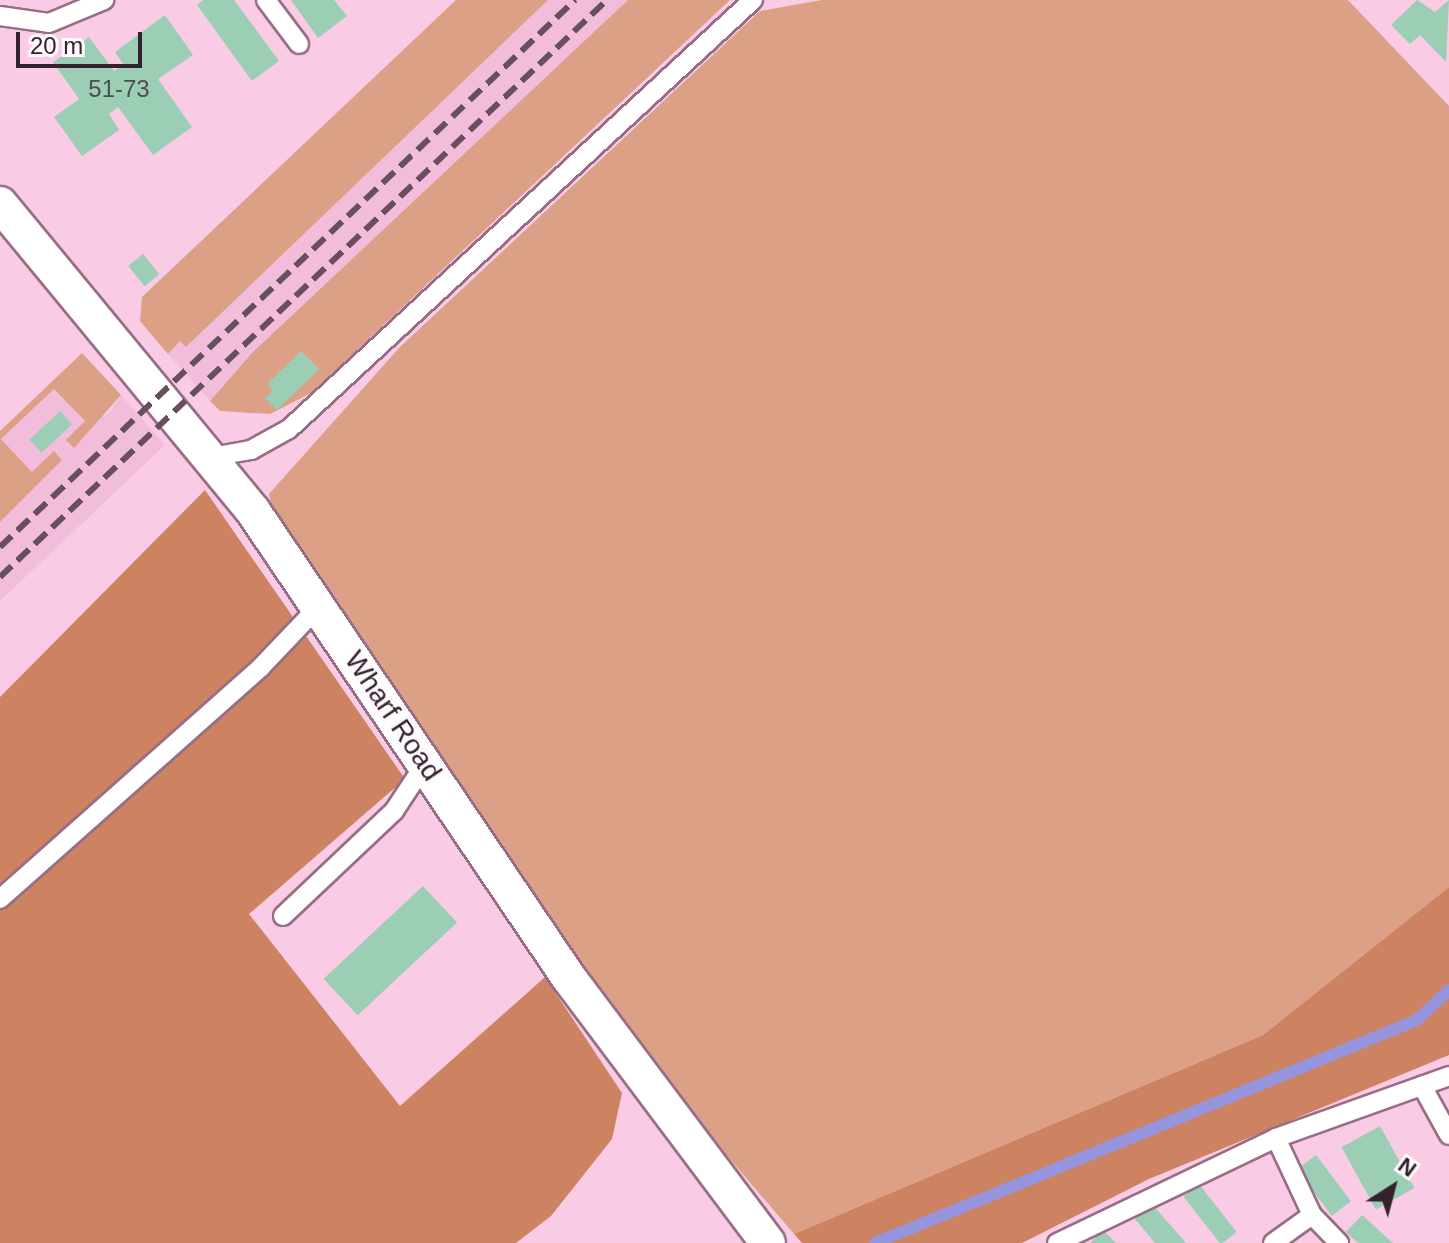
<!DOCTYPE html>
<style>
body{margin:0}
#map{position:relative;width:1449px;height:1243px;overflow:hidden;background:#facbe5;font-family:Arial,sans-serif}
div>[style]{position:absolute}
.built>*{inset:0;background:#f2bddb}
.green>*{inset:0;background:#dca086}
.forest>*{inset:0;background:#cd8261}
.stream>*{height:12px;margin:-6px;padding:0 6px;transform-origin:6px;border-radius:6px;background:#9594dc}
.building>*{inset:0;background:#9cceb6;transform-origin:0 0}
.roads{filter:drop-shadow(2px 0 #986e86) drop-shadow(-2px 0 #986e86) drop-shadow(0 2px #986e86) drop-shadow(0 -2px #986e86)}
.service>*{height:18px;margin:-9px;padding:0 9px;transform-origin:9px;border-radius:9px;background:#fff}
.minor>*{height:34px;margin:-17px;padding:0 17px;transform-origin:17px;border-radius:17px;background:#fff}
.rail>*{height:6px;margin-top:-3px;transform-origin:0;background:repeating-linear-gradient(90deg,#684f5d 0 16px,transparent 0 24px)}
span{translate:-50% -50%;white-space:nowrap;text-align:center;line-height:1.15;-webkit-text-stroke:8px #fffafd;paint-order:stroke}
.number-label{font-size:24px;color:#4d4d4e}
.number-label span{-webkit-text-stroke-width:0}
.street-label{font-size:28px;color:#33222c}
.north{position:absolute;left:1353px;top:1147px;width:80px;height:80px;-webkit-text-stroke:6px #fffafd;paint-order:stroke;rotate:36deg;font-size:22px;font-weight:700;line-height:32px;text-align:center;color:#33222c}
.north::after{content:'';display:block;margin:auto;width:28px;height:36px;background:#33222c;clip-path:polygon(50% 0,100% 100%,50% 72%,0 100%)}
.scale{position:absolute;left:16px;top:32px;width:126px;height:36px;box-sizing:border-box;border:4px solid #33222c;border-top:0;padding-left:10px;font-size:24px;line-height:28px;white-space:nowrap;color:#33222c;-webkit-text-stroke:6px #fffafd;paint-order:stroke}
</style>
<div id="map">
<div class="built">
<div style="clip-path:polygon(548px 0,628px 0,210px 401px,168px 354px,180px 341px,186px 347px)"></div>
<div style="clip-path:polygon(54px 388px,85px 422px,109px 414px,121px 395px,165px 445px,0 601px,0 522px,62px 460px,32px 472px,1px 439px)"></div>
</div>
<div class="green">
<div style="clip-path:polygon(456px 0,548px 0,186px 347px,180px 341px,168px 354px,140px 321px,142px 297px)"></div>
<div style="clip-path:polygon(628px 0,730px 0,311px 393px,270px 414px,220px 411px,210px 401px,252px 353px)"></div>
<div style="clip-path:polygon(822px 0,1348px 0,1449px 106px,1449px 887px,1263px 1035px,794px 1234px,653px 1069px,273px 512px,269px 494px,399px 348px,760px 11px)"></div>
<div style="clip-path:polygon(82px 353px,121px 395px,74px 448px,66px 440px,85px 421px,54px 389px,1px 439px,32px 472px,54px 451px,62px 460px,0 522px,0 431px)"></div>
</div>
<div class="forest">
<div style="clip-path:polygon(205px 490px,405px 779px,249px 914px,400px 1106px,545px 977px,622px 1093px,612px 1139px,551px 1216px,516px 1243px,0 1243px,0 697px)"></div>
<div style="clip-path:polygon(1449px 887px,1449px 1055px,1149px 1179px,1022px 1243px,802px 1243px,794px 1234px,1263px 1035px)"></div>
</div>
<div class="stream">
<div style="left:875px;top:1243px;width:586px;rotate:-22.36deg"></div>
<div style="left:1417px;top:1020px;width:44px;rotate:-43.2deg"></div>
</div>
<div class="building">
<div style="clip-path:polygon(203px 0,234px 0,279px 61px,252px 81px,197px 5px)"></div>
<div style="clip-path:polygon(291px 0,334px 0,347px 16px,318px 38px)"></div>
<div style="clip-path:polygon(1417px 0,1435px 12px,1449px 0,1446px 62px,1420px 35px,1410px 44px,1391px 25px)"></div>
<div style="clip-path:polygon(165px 15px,193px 55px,158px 79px,192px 127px,153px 155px,118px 107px,109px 114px,119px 130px,82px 156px,54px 117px,79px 99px,53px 62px,89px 37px,114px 71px,124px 65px,115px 52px)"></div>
<div style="left:143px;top:254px;width:26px;height:19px;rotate:51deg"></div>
<div style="clip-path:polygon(301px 351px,319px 369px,277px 410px,265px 398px,273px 390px,267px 384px)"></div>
<div style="left:60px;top:411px;width:18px;height:42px;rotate:47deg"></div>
<div style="left:423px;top:886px;width:50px;height:136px;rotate:47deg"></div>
<div style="left:1380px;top:1126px;width:71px;height:44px;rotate:61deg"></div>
<div style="left:1316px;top:1155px;width:58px;height:24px;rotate:53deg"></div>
<div style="left:1199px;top:1184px;width:61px;height:20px;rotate:52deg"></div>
<div style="clip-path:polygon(1152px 1204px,1186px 1243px,1155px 1243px,1135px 1219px)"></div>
<div style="clip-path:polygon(1362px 1215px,1393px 1243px,1358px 1243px,1346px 1232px)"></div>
<div style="clip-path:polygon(1103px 1230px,1116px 1243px,1090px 1243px)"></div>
</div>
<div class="roads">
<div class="service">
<div style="left:266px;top:0;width:55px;rotate:53.1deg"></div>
<div style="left:0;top:16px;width:49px;rotate:8.1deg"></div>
<div style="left:49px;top:23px;width:60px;rotate:-22.7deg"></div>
<div style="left:211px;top:457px;width:41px;rotate:-9.9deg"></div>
<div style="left:251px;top:450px;width:43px;rotate:-28.9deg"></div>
<div style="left:289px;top:429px;width:632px;rotate:-42.76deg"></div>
<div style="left:0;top:899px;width:349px;rotate:-41.6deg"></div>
<div style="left:261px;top:667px;width:84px;rotate:-46.4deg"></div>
<div style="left:283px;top:916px;width:153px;rotate:-43.4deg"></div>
<div style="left:394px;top:811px;width:56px;rotate:-56.6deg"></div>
<div style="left:1422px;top:1086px;width:56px;rotate:61.1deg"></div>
<div style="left:1276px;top:1138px;width:85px;rotate:64.9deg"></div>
<div style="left:1312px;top:1215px;width:39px;rotate:46deg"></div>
<div style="left:1057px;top:1243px;width:243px;rotate:-25.6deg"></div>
<div style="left:1276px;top:1138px;width:184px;rotate:-19.7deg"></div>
<div style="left:1273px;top:1243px;width:48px;rotate:-35.7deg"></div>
</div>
<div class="minor">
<div style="left:0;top:204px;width:398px;rotate:50.5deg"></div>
<div style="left:253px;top:511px;width:564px;rotate:55.92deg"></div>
<div style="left:569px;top:978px;width:331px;rotate:53.1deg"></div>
</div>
</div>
<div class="rail">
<div style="left:0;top:547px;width:794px;rotate:-43.57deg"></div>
<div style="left:0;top:577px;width:837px;rotate:-43.55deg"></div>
</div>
<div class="number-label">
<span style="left:119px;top:89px">51-73</span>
</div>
<div class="street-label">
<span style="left:393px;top:716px;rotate:56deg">Wharf Road</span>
</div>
<div class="north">N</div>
<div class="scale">20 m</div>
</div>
